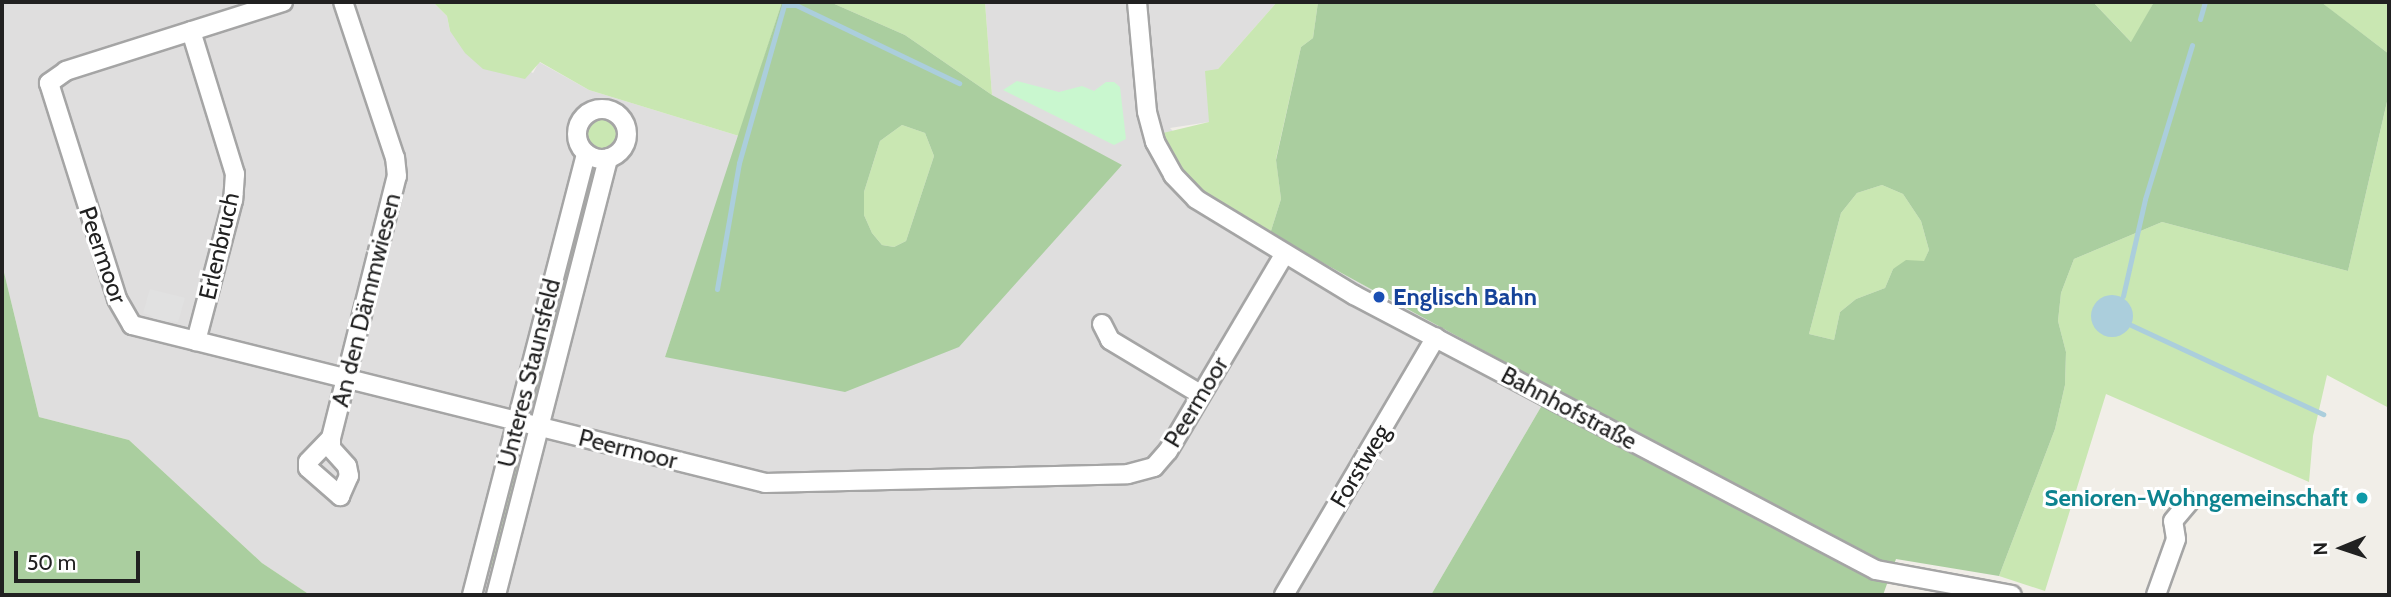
<!DOCTYPE html>
<meta charset="utf-8">
<style>
body{margin:0}
#map{position:relative;width:2391px;height:597px;overflow:hidden;background:#f1eee8;font-family:Cabin,sans-serif}
div>[style]{position:absolute}
.residential>*{inset:0;background:#dfdede}
.grass>*{inset:0;background:#c9e7b2}
.round{border-radius:50%}
.forest>*{inset:0;background:#aace9f}
.park>*{inset:0;background:#c9f7cf}
.parking>*{inset:0;background:#e1e1e1}
.water>*{inset:0;background:#abcedc}
.stream>*{height:5px;margin:-2.5px;padding:0 2.5px;transform-origin:2.5px;border-radius:2.5px;background:#abcedc}
.roads{filter:drop-shadow(2px 0 #a5a5a5) drop-shadow(-2px 0 #a5a5a5) drop-shadow(0 2px #a5a5a5) drop-shadow(0 -2px #a5a5a5)}
.minor>*{height:18px;margin:-9px;padding:0 9px;transform-origin:9px;border-radius:9px;background:#fff}
.minor>.ring{margin:-9px;padding:0;box-sizing:content-box;background:none;border:18px solid #fff;border-radius:50%}
.dots>*{width:19px;height:19px;translate:-50% -50%;box-sizing:border-box;border:4px solid #fff;border-radius:50%}
span{translate:-50% -50%;white-space:nowrap;text-align:center;line-height:1.15;-webkit-text-stroke:6px #fff;paint-order:stroke}
.street-label{font-size:24px;color:#212121}
.transit-label{font-size:24px;color:#164399;font-weight:700}
.left{translate:0 -50%;text-align:left}
.culture-label{font-size:24px;color:#0d838f;font-weight:700}
.right{translate:-100% -50%;text-align:right}
.frame{position:absolute;inset:0;border:4px solid #212121;pointer-events:none}
.north{position:absolute;left:2307px;top:513px;width:70px;height:70px;-webkit-text-stroke:5px #fff;paint-order:stroke;rotate:268deg;font-size:19px;font-weight:700;line-height:28px;text-align:center;color:#212121}
.north::after{content:'';display:block;margin:auto;width:24px;height:32px;background:#212121;clip-path:polygon(50% 0,100% 100%,50% 72%,0 100%)}
.scale{position:absolute;left:14px;top:551px;width:126px;height:32px;box-sizing:border-box;border:4px solid #212121;border-top:0;padding-left:9px;font-size:21px;line-height:24px;white-space:nowrap;color:#212121;-webkit-text-stroke:5px #fff;paint-order:stroke}
</style>
<div id="map">
<div class="residential">
<div style="clip-path:polygon(2px 2px,433px 2px,447px 16px,450px 31px,533px 73px,539px 62px,589px 90px,739px 136px,665px 357px,1122px 166px,992px 95px,985px 2px,1277px 2px,1218px 69px,1209px 122px,1170px 128px,1270px 234px,1552px 388px,1431px 595px,310px 595px,262px 563px,129px 440px,39px 417px,2px 264px)"></div>
</div>
<div class="grass">
<div style="clip-path:polygon(433px 2px,782px 2px,739px 136px,589px 90px,540px 62px,525px 79px,483px 69px,465px 53px,450px 31px,447px 16px)"></div>
<div style="clip-path:polygon(830px 2px,985px 2px,992px 95px,905px 35px)"></div>
<div style="clip-path:polygon(1277px 2px,1318px 2px,1313px 38px,1301px 47px,1276px 159px,1281px 199px,1270px 234px,1204px 193px,1182px 172px,1163px 133px,1209px 122px,1205px 71px,1218px 69px)"></div>
<div style="clip-path:polygon(2093px 2px,2154px 2px,2132px 43px)"></div>
<div style="clip-path:polygon(2321px 2px,2389px 2px,2389px 54px,2331px 10px)"></div>
<div style="clip-path:polygon(2389px 93px,2389px 408px,2327px 375px,2313px 436px,2309px 482px,2106px 394px,2045px 591px,1999px 576px,2055px 429px,2065px 385px,2066px 352px,2058px 321px,2061px 293px,2074px 259px,2162px 222px,2348px 271px)"></div>
<div class="round" style="left:585px;top:117px;width:34px;height:34px"></div>
<div style="clip-path:polygon(902px 125px,925px 133px,934px 156px,906px 241px,894px 247px,882px 245px,872px 233px,864px 215px,864px 192px,880px 141px)"></div>
<div style="clip-path:polygon(589px 169px,597px 172px,535px 403px,530px 401px)"></div>
<div style="clip-path:polygon(1882px 185px,1903px 194px,1921px 221px,1929px 250px,1924px 262px,1893px 269px,1885px 288px,1856px 299px,1840px 312px,1834px 340px,1809px 334px,1841px 213px,1857px 193px)"></div>
<div style="clip-path:polygon(518px 462px,522px 465px,491px 569px,487px 565px,513px 463px)"></div>
</div>
<div class="forest">
<div style="clip-path:polygon(evenodd,782px 2px,830px 2px,905px 35px,992px 95px,1122px 165px,959px 347px,845px 392px,665px 357px,782px 2px,902px 125px,925px 133px,934px 156px,906px 241px,894px 247px,882px 245px,872px 233px,864px 215px,864px 192px,880px 141px,902px 125px)"></div>
<div style="clip-path:polygon(evenodd,1318px 2px,2093px 2px,2131px 42px,2154px 2px,2321px 2px,2389px 54px,2389px 93px,2348px 271px,2162px 222px,2074px 259px,2061px 293px,2058px 321px,2066px 352px,2065px 385px,2055px 429px,1999px 576px,1896px 559px,1883px 595px,1431px 595px,1552px 388px,1270px 234px,1281px 199px,1276px 160px,1301px 47px,1313px 38px,1318px 2px,1882px 185px,1903px 194px,1921px 221px,1929px 250px,1924px 261px,1906px 260px,1893px 269px,1885px 288px,1856px 299px,1840px 312px,1834px 340px,1809px 334px,1841px 213px,1857px 193px,1882px 185px)"></div>
<div style="clip-path:polygon(2px 264px,39px 417px,129px 440px,262px 563px,310px 595px,2px 595px)"></div>
</div>
<div class="park">
<div style="clip-path:polygon(1017px 81px,1059px 92px,1082px 86px,1094px 91px,1106px 82px,1114px 82px,1120px 87px,1126px 139px,1114px 145px,1003px 90px)"></div>
</div>
<div class="parking">
<div style="clip-path:polygon(150px 289px,185px 298px,178px 322px,169px 321px,167px 327px,152px 323px,152px 316px,143px 313px)"></div>
</div>
<div class="water">
<div class="round" style="left:2091px;top:295px;width:42px;height:42px"></div>
</div>
<div class="stream">
<div style="left:2200px;top:19px;width:18px;rotate:-74deg"></div>
<div style="left:717px;top:289px;width:128px;rotate:-80.1deg"></div>
<div style="left:739px;top:163px;width:164px;rotate:-74.1deg"></div>
<div style="left:784px;top:5px;width:12px"></div>
<div style="left:796px;top:5px;width:181px;rotate:25.6deg"></div>
<div style="left:2123px;top:296px;width:99px;rotate:-77.2deg"></div>
<div style="left:2145px;top:199px;width:161px;rotate:-73deg"></div>
<div style="left:2131px;top:325px;width:212px;rotate:24.9deg"></div>
</div>
<div class="roads">
<div class="minor">
<div style="left:283px;top:2px;width:228px;rotate:162.4deg"></div>
<div style="left:66px;top:71px;width:21px;rotate:145deg"></div>
<div style="left:49px;top:83px;width:226px;rotate:72.5deg"></div>
<div style="left:117px;top:299px;width:30px;rotate:60deg"></div>
<div style="left:132px;top:325px;width:652px;rotate:14.01deg"></div>
<div style="left:765px;top:483px;width:363px;rotate:-1.4deg"></div>
<div style="left:1128px;top:474px;width:27px;rotate:-15deg"></div>
<div style="left:1154px;top:467px;width:21px;rotate:-49deg"></div>
<div style="left:1168px;top:451px;width:228px;rotate:-59.4deg"></div>
<div style="left:1137px;top:2px;width:110px;rotate:84.8deg"></div>
<div style="left:1147px;top:112px;width:31px;rotate:75deg"></div>
<div style="left:1155px;top:142px;width:38px;rotate:61deg"></div>
<div style="left:1173px;top:175px;width:33px;rotate:46deg"></div>
<div style="left:1196px;top:199px;width:185px;rotate:31.3deg"></div>
<div style="left:1354px;top:295px;width:590px;rotate:27.78deg"></div>
<div style="left:1876px;top:570px;width:138px;rotate:10.4deg"></div>
<div style="left:191px;top:31px;width:150px;rotate:72.9deg"></div>
<div style="left:235px;top:174px;width:26px;rotate:94deg"></div>
<div style="left:233px;top:200px;width:146px;rotate:104.7deg"></div>
<div class="ring" style="left:577px;top:109px;width:32px;height:32px"></div>
<div style="left:1102px;top:324px;width:18px;rotate:63deg"></div>
<div style="left:1110px;top:340px;width:105px;rotate:31deg"></div>
<div style="left:331px;top:438px;width:33px;rotate:134deg"></div>
<div style="left:308px;top:462px;width:6px;rotate:90deg"></div>
<div style="left:308px;top:468px;width:43px;rotate:41.2deg"></div>
<div style="left:340px;top:496px;width:22px;rotate:-66deg"></div>
<div style="left:349px;top:476px;width:10px;rotate:-101deg"></div>
<div style="left:347px;top:466px;width:24px;rotate:-132deg"></div>
<div style="left:331px;top:448px;width:10px;rotate:-90deg"></div>
<div style="left:331px;top:438px;width:270px;rotate:-75.9deg"></div>
<div style="left:397px;top:176px;width:18px;rotate:-96deg"></div>
<div style="left:395px;top:158px;width:164px;rotate:-108.4deg"></div>
<div style="left:472px;top:595px;width:456px;rotate:-75.5deg"></div>
<div style="left:496px;top:595px;width:451px;rotate:-75.6deg"></div>
<div style="left:1284px;top:595px;width:299px;rotate:-59.5deg"></div>
<div style="left:2156px;top:595px;width:59px;rotate:-70.3deg"></div>
<div style="left:2176px;top:539px;width:18px;rotate:-99deg"></div>
<div style="left:2173px;top:521px;width:25px;rotate:-50deg"></div>
</div>
</div>
<div class="dots">
<div style="left:1379px;top:297px;background:#1a4fb4"></div>
<div style="left:2362px;top:498px;background:#0f9aa8"></div>
</div>
<div class="street-label">
<span style="left:219px;top:246px;rotate:-77deg">Erlenbruch</span>
<span style="left:103px;top:255px;rotate:71deg">Peermoor</span>
<span style="left:366px;top:300px;rotate:-76deg">An den Dämmwiesen</span>
<span style="left:529px;top:373px;rotate:-76deg">Unteres Staunsfeld</span>
<span style="left:1196px;top:402px;rotate:-59deg">Peermoor</span>
<span style="left:1569px;top:408px;rotate:28deg">Bahnhofstraße</span>
<span style="left:628px;top:449px;rotate:14deg">Peermoor</span>
<span style="left:1360px;top:466px;rotate:-59deg">Forstweg</span>
</div>
<div class="transit-label">
<span class="left" style="left:1393px;top:297px">Englisch Bahn</span>
</div>
<div class="culture-label">
<span class="right" style="left:2348px;top:498px">Senioren-Wohngemeinschaft</span>
</div>
<div class="frame"></div>
<div class="north">N</div>
<div class="scale">50 m</div>
</div>
